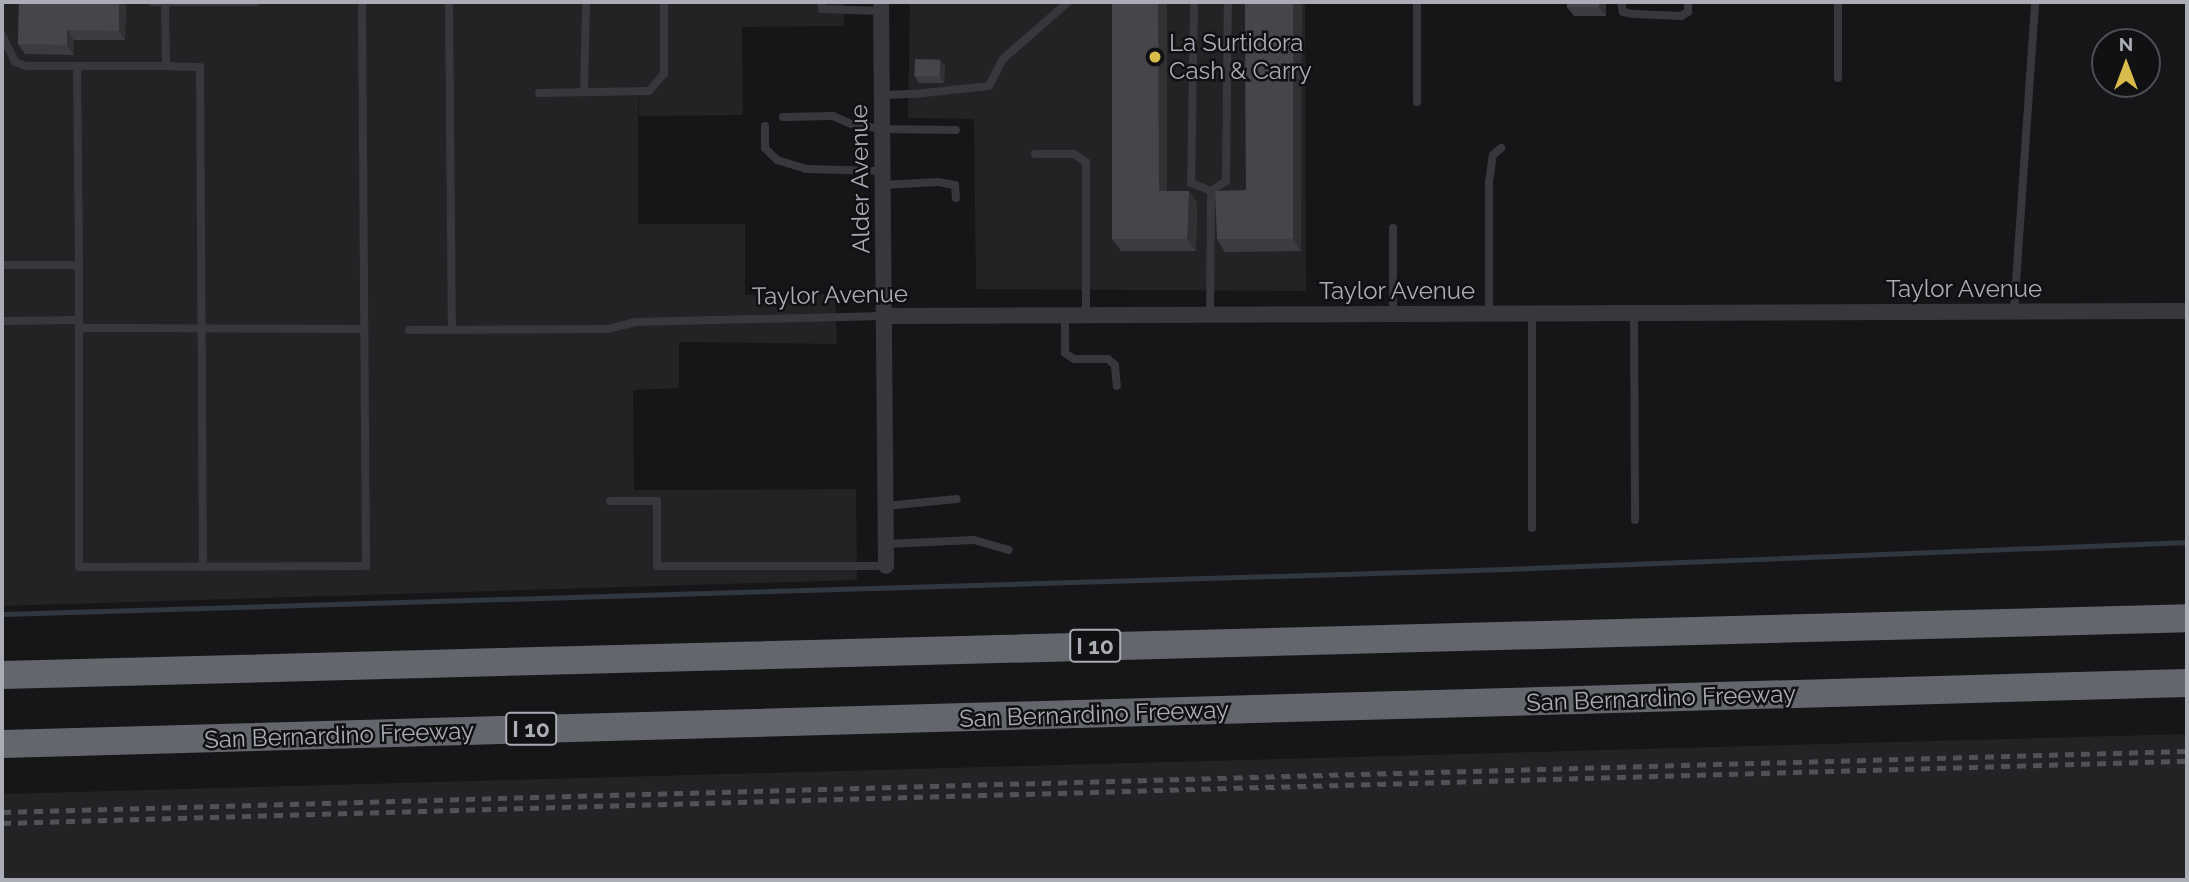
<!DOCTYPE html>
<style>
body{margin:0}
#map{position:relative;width:2189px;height:882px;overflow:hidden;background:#161618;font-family:Raleway,sans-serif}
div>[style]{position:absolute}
.built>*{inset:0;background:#232225}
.stream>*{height:5px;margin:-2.5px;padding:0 2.5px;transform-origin:2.5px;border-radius:2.5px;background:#31373f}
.lane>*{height:8px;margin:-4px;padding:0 4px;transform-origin:4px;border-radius:4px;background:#38383c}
.street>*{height:16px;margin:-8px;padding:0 8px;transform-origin:8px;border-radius:8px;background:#38383c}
.highway>*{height:28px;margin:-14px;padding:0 14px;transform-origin:14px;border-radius:14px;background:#64666d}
.rail>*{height:5px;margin-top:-2.5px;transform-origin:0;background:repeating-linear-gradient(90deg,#515257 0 9px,transparent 0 16px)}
.wall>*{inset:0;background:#3c3c40}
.shaded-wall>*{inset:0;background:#313134;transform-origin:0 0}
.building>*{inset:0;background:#46464a;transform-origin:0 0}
.dots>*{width:19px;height:19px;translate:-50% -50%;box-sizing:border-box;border:4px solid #111113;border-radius:50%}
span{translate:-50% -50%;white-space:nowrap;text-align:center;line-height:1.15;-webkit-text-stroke:5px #111113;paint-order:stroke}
.shield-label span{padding:2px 5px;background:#111113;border:2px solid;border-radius:5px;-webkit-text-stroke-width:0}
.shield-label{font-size:23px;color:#aaacb6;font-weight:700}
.poi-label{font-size:24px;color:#aaacb6}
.left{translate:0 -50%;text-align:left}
.street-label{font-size:24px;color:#aaacb6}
.frame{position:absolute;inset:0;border:4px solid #aaacb6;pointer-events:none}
.north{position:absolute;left:2091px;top:28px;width:70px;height:70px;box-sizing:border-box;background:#111113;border:2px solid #4e4f54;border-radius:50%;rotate:0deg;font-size:19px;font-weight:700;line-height:28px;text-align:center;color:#aaacb6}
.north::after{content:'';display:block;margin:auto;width:24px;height:32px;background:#dabc4c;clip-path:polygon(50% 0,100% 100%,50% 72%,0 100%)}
</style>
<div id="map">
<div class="built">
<div style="clip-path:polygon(2px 2px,844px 2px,844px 26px,742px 27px,743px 115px,639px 116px,638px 62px,638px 224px,745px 224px,745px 295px,835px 294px,837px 344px,679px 342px,679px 388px,633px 390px,634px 490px,856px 489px,857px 580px,2px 606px)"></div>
<div style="clip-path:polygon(910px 2px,1305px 2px,1306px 291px,976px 289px,974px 119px,908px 118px)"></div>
<div style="clip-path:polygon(2187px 734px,2187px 880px,2px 880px,2px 794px)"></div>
</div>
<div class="stream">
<div style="left:2px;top:614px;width:1505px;rotate:-1.71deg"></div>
<div style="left:1506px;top:569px;width:682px;rotate:-2.27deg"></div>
</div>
<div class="lane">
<div style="left:152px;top:2px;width:104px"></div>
<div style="left:449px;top:2px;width:327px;rotate:89.5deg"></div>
<div style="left:822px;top:2px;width:7px;rotate:90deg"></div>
<div style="left:822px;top:9px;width:59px;rotate:1.9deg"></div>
<div style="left:1194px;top:2px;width:181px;rotate:90.9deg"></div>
<div style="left:1191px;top:183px;width:22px;rotate:22deg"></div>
<div style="left:1417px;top:2px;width:100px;rotate:90deg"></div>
<div style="left:1621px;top:2px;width:10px;rotate:79deg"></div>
<div style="left:1623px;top:12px;width:10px;rotate:11deg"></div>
<div style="left:1633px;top:14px;width:48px;rotate:2.4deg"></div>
<div style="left:1681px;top:16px;width:8px;rotate:-30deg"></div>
<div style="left:1688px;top:12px;width:10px;rotate:-90deg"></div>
<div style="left:2px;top:35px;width:30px;rotate:64deg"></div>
<div style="left:15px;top:62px;width:12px;rotate:20deg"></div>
<div style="left:26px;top:66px;width:140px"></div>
<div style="left:166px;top:66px;width:63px;rotate:-90.9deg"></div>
<div style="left:77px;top:66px;width:199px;rotate:89.4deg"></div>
<div style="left:166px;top:66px;width:34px;rotate:2deg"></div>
<div style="left:200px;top:67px;width:500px;rotate:89.66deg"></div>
<div style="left:1838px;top:78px;width:76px;rotate:-90deg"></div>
<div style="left:584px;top:92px;width:90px;rotate:-88.7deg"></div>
<div style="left:539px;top:93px;width:110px;rotate:-1deg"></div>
<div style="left:649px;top:91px;width:23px;rotate:-49deg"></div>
<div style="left:664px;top:74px;width:72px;rotate:-90deg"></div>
<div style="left:882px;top:95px;width:33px;rotate:-2deg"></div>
<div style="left:915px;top:94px;width:74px;rotate:-6.2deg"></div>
<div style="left:989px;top:86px;width:30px;rotate:-63deg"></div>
<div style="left:1003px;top:59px;width:86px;rotate:-41.2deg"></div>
<div style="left:783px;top:117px;width:50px;rotate:-1.1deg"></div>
<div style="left:833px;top:116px;width:20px;rotate:24deg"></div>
<div style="left:851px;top:124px;width:31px;rotate:9deg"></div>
<div style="left:882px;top:129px;width:74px;rotate:0.8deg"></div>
<div style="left:765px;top:126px;width:22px;rotate:90deg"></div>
<div style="left:765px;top:148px;width:17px;rotate:45deg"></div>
<div style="left:777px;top:160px;width:30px;rotate:17deg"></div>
<div style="left:806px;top:169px;width:76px;rotate:1.5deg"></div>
<div style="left:1035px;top:154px;width:39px"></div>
<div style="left:1074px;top:154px;width:14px;rotate:34deg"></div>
<div style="left:1086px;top:162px;width:153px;rotate:90deg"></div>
<div style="left:883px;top:185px;width:55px;rotate:-3.1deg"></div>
<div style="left:938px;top:182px;width:17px;rotate:10deg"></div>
<div style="left:955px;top:185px;width:13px;rotate:86deg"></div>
<div style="left:2px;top:265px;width:77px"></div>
<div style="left:79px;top:265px;width:302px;rotate:90deg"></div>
<div style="left:79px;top:567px;width:287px;rotate:-0.2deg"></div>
<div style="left:366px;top:566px;width:564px;rotate:-90.41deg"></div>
<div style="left:2014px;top:312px;width:311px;rotate:-86.1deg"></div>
<div style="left:1634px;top:313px;width:207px;rotate:89.7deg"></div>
<div style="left:1393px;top:314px;width:86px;rotate:-90deg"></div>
<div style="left:1489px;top:314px;width:132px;rotate:-90deg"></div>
<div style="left:1489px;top:182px;width:27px;rotate:-82deg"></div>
<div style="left:1493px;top:155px;width:11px;rotate:-41deg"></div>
<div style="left:1065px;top:315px;width:38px;rotate:90deg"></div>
<div style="left:1065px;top:353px;width:11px;rotate:34deg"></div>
<div style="left:1074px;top:359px;width:34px"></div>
<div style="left:1108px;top:359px;width:9px;rotate:41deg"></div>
<div style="left:1115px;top:365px;width:21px;rotate:85deg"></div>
<div style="left:1210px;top:315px;width:124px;rotate:-89.5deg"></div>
<div style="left:1211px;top:191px;width:18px;rotate:-34deg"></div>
<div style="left:1226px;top:181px;width:179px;rotate:-89.4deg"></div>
<div style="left:2px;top:321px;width:77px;rotate:-0.7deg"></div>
<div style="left:79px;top:328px;width:285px;rotate:0.2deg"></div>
<div style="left:409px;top:330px;width:199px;rotate:-0.3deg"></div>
<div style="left:608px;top:329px;width:29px;rotate:-14deg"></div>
<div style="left:636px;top:322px;width:248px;rotate:-1.4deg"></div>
<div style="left:610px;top:501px;width:47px"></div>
<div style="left:657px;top:501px;width:65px;rotate:90deg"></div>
<div style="left:657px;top:566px;width:229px"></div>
<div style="left:885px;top:506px;width:72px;rotate:-5.6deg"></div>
<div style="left:1532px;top:528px;width:214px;rotate:-90deg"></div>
<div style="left:885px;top:544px;width:89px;rotate:-2.6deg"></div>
<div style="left:974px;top:540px;width:36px;rotate:16deg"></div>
</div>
<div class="street">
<div style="left:881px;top:2px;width:564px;rotate:89.49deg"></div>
<div style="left:884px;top:316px;width:1303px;rotate:-0.22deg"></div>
</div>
<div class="highway">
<div style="left:2px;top:675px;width:2186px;rotate:-1.49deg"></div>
<div style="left:2px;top:744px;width:2186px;rotate:-1.6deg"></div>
</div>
<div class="rail">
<div style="left:2px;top:812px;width:2186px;rotate:-1.6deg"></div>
<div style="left:2px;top:823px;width:2186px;rotate:-1.63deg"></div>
</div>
<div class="wall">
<div style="clip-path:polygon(19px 2px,126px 2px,125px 40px,74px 40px,74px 55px,25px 54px,18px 44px)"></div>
<div style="clip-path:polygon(1245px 2px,1301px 251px,1225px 252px,1217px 239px,1246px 190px)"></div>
<div style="clip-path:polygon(1606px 2px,1606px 16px,1574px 16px,1567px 7px)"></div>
<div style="clip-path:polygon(940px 60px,945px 66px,944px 83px,919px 83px,915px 76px)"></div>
<div style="clip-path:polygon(1168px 191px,1189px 191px,1197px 203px,1196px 251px,1121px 251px,1112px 239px)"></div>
</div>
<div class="shaded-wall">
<div style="clip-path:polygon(119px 2px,126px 2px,125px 40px,119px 31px)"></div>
<div style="left:1158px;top:2px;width:9px;height:189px"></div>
<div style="clip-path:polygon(1293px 2px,1302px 2px,1301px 251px,1293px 239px)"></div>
<div style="clip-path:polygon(1599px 2px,1606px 2px,1606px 16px,1599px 7px)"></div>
<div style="clip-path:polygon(67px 30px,74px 40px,74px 55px,67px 45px)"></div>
<div style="clip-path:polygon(940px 60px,945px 66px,944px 83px,940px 77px)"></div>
<div style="clip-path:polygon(1189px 191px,1197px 203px,1196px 251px,1187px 239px)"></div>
</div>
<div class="building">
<div style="clip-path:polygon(19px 2px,119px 2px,119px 31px,67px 30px,67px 45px,18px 44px)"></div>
<div style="clip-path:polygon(1112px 2px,1158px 2px,1159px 191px,1189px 191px,1187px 239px,1112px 239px)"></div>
<div style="clip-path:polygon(1245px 2px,1293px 2px,1293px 239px,1217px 239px,1215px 191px,1246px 190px)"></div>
<div style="left:1567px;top:2px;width:32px;height:5px"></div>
<div style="left:915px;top:59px;width:25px;height:17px;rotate:2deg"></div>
</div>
<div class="dots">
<div style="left:1155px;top:57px;background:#dabc4c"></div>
</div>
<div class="shield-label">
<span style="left:1095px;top:646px">I 10</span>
<span style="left:531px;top:729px">I 10</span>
</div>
<div class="poi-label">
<span class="left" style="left:1169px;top:57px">La Surtidora<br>Cash &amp; Carry</span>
</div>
<div class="street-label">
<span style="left:860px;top:179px;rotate:-91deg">Alder Avenue</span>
<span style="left:1964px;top:289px">Taylor Avenue</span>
<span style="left:1397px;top:291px">Taylor Avenue</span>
<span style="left:830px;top:295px;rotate:-1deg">Taylor Avenue</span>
<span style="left:1661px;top:698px;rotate:-2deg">San Bernardino Freeway</span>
<span style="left:1094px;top:714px;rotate:-2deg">San Bernardino Freeway</span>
<span style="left:339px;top:735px;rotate:-2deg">San Bernardino Freeway</span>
</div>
<div class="frame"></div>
<div class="north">N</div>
</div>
